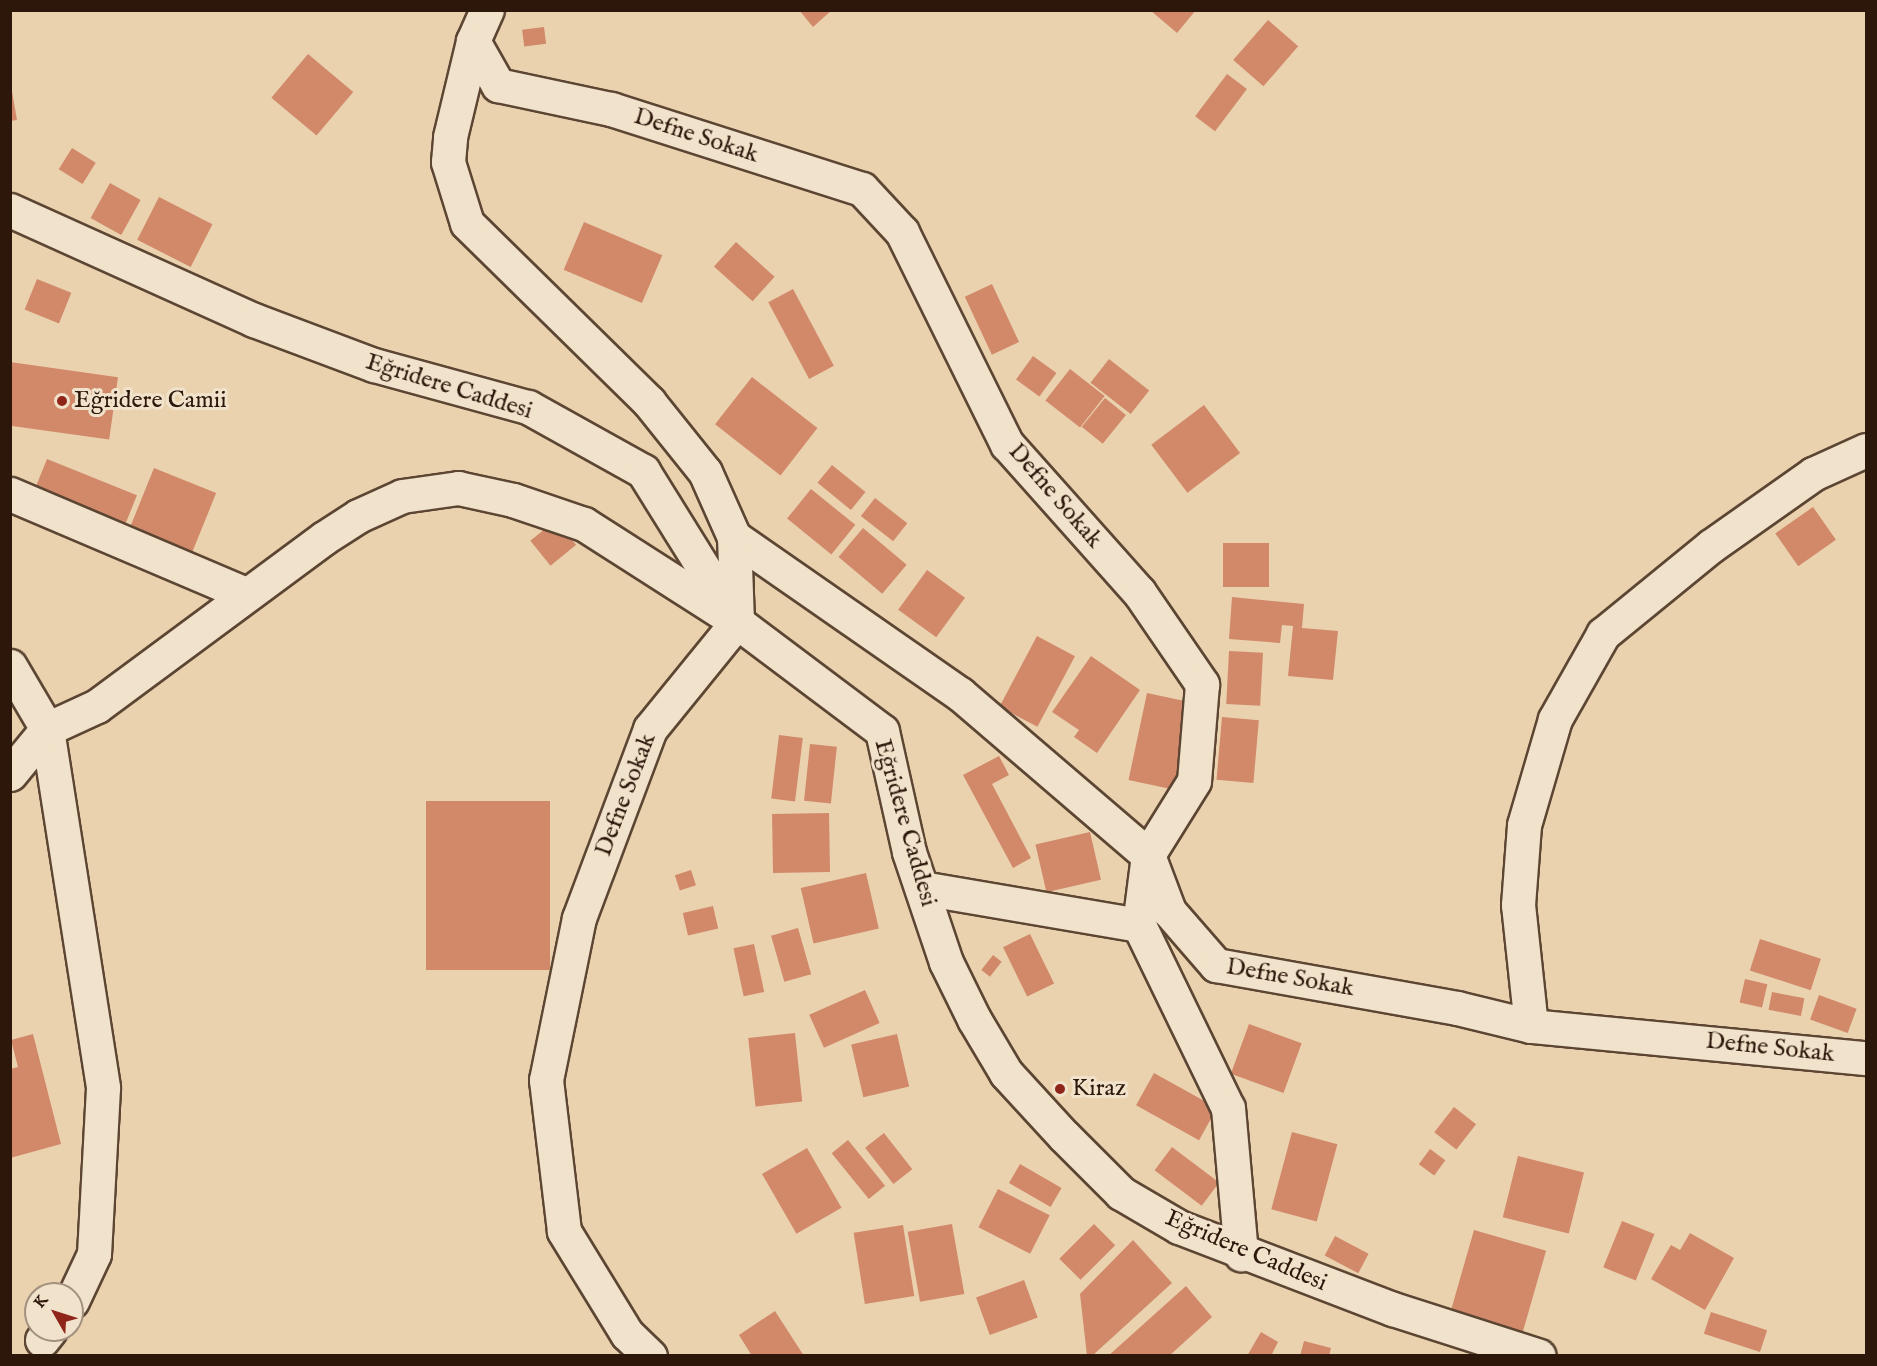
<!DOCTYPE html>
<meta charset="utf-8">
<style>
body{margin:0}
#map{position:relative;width:1877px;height:1366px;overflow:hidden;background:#ead2af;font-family:"IM FELL English",serif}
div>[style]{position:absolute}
.building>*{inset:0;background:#d1896a;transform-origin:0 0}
.roads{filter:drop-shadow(2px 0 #5c4633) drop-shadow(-2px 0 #5c4633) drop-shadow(0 2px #5c4633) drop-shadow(0 -2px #5c4633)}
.minor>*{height:33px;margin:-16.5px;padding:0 16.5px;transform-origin:16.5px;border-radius:16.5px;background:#f1e2cb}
.dots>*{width:16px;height:16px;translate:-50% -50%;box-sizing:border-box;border:3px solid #f1e2cb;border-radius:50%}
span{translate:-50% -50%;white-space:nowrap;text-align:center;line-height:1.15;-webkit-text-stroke:6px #f1e2cb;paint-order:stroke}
.street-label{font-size:24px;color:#2c170a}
.poi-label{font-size:24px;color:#2c170a}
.left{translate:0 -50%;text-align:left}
.frame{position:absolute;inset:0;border:12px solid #2c170a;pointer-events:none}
.north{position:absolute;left:24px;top:1282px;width:60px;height:60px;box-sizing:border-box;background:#f1e2cb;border:2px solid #a2917e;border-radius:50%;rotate:309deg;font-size:16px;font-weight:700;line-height:24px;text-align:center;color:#2c170a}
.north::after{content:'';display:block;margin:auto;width:21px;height:27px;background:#8f2418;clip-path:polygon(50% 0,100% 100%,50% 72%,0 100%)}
</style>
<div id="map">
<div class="building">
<div style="clip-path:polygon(799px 10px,832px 10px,813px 27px)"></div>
<div style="clip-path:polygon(1150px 10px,1196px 10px,1177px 33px)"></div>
<div style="left:1268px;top:20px;width:40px;height:53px;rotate:41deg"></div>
<div style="left:544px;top:27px;width:17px;height:22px;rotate:83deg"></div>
<div style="left:308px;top:54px;width:59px;height:57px;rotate:40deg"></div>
<div style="left:1227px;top:74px;width:25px;height:53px;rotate:37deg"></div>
<div style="clip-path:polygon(10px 80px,17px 120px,10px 121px)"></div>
<div style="left:72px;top:148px;width:28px;height:25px;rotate:32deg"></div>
<div style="left:110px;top:183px;width:35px;height:40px;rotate:29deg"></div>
<div style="left:159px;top:197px;width:60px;height:48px;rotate:27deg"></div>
<div style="left:584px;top:222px;width:85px;height:52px;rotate:23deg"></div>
<div style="left:736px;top:242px;width:52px;height:33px;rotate:42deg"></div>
<div style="left:37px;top:279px;width:37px;height:33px;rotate:22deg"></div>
<div style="left:992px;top:284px;width:64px;height:30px;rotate:65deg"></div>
<div style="left:793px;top:289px;width:87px;height:28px;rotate:62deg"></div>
<div style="left:1033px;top:356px;width:29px;height:29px;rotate:36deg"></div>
<div style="left:1109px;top:359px;width:51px;height:30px;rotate:38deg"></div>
<div style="left:10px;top:362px;width:109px;height:63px;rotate:8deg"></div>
<div style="left:1070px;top:369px;width:44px;height:40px;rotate:38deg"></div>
<div style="left:752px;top:377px;width:83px;height:60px;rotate:38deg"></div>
<div style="left:1105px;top:398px;width:27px;height:37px;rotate:39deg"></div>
<div style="left:1204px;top:405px;width:60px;height:66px;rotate:53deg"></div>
<div style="left:47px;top:459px;width:97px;height:34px;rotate:22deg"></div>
<div style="left:832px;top:465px;width:43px;height:23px;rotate:39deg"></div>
<div style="left:154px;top:468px;width:67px;height:65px;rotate:22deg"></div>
<div style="left:811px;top:489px;width:57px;height:38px;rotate:39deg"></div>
<div style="left:875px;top:498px;width:41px;height:23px;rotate:38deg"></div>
<div style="left:1813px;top:507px;width:40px;height:46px;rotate:55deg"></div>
<div style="left:556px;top:520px;width:32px;height:33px;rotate:51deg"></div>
<div style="left:863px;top:528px;width:57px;height:38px;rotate:40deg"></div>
<div style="left:1269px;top:543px;width:44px;height:46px;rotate:90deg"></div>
<div style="left:927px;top:570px;width:47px;height:49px;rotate:36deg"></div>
<div style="clip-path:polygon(1232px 597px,1304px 604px,1302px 628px,1338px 631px,1333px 680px,1288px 676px,1293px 626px,1282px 625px,1280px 643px,1229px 639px)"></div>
<div style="left:1037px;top:636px;width:43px;height:80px;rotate:28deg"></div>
<div style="left:1229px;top:651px;width:34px;height:53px;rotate:3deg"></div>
<div style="clip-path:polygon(1091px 656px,1140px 690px,1097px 753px,1074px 737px,1079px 730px,1052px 712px)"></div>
<div style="left:1147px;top:693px;width:48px;height:89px;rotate:12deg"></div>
<div style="left:1222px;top:717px;width:37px;height:63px;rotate:5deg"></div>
<div style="left:779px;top:735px;width:24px;height:64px;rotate:7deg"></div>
<div style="left:810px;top:744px;width:27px;height:57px;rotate:6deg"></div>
<div style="clip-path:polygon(999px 756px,1009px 775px,992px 784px,1031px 858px,1013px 868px,963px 775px)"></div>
<div style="left:550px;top:801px;width:169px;height:124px;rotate:90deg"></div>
<div style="left:829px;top:813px;width:59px;height:57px;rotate:89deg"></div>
<div style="left:1090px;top:832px;width:49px;height:56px;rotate:77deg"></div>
<div style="left:691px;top:870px;width:16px;height:17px;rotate:72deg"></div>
<div style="left:866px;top:873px;width:57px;height:67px;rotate:77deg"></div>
<div style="left:713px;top:906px;width:23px;height:31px;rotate:77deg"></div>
<div style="left:798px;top:928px;width:48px;height:28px;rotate:74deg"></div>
<div style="left:1030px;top:934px;width:55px;height:30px;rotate:64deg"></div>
<div style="left:1760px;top:939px;width:64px;height:33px;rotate:18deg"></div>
<div style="left:754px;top:944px;width:49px;height:21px;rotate:78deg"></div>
<div style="left:993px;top:955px;width:11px;height:19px;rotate:38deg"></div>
<div style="left:1745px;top:979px;width:23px;height:24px;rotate:13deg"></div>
<div style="left:865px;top:990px;width:36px;height:61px;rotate:66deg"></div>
<div style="left:1772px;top:992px;width:33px;height:18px;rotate:11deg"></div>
<div style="left:1819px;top:995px;width:40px;height:26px;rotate:20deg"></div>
<div style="left:1249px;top:1024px;width:56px;height:53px;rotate:20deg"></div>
<div style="left:795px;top:1033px;width:69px;height:47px;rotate:84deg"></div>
<div style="clip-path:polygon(33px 1034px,61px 1144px,10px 1158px,10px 1069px,18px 1067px,11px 1040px)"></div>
<div style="left:897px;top:1034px;width:54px;height:47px;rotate:77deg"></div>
<div style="left:1154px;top:1073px;width:72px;height:37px;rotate:29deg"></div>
<div style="left:1454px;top:1107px;width:28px;height:32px;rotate:38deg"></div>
<div style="left:1292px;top:1132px;width:47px;height:80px;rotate:15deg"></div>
<div style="left:884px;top:1133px;width:46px;height:24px;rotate:52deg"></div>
<div style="left:848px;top:1140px;width:59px;height:21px;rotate:51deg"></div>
<div style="left:1172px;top:1147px;width:59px;height:29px;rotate:37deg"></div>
<div style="left:807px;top:1148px;width:69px;height:52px;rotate:60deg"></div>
<div style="left:1430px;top:1149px;width:19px;height:19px;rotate:36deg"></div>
<div style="left:1518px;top:1156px;width:68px;height:63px;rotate:14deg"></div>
<div style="left:1020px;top:1164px;width:48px;height:22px;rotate:30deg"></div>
<div style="left:998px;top:1189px;width:58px;height:43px;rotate:27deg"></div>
<div style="left:1622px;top:1221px;width:35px;height:50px;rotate:22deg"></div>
<div style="left:952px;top:1224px;width:71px;height:45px;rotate:80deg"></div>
<div style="left:1094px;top:1224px;width:30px;height:49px;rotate:45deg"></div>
<div style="left:903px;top:1225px;width:72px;height:50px;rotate:81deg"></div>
<div style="left:1474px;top:1230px;width:75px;height:85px;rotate:16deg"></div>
<div style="clip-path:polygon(1690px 1233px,1734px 1258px,1705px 1310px,1651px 1279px,1671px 1245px,1680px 1250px)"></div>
<div style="left:1335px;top:1236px;width:38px;height:22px;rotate:28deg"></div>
<div style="clip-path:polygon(1133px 1240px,1172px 1283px,1092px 1356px,1087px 1356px,1080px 1294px)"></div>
<div style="left:1024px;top:1280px;width:40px;height:51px;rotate:70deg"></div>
<div style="clip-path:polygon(1186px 1286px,1212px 1317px,1169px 1356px,1108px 1356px)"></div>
<div style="clip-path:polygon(775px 1311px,804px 1356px,752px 1356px,739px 1335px)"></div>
<div style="left:1711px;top:1312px;width:59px;height:23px;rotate:18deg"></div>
<div style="clip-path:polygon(1261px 1332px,1278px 1342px,1271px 1356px,1247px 1356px)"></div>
<div style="clip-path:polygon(1304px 1341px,1331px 1348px,1329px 1356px,1300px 1356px)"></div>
</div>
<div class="roads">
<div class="minor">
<div style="left:473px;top:41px;width:34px;rotate:-66deg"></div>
<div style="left:10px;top:210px;width:268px;rotate:24.3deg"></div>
<div style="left:254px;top:320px;width:128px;rotate:20.6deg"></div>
<div style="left:374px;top:365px;width:160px;rotate:15.3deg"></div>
<div style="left:528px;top:407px;width:132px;rotate:29.1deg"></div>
<div style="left:643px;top:471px;width:178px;rotate:58.1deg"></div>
<div style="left:737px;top:622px;width:181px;rotate:36.9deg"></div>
<div style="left:882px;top:731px;width:124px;rotate:77.4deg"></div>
<div style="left:909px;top:852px;width:116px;rotate:71.4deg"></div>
<div style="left:946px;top:962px;width:64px;rotate:63.8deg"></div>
<div style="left:974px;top:1019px;width:63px;rotate:59.3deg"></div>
<div style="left:1006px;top:1073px;width:86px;rotate:47.4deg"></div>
<div style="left:1064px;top:1136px;width:81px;rotate:45deg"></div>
<div style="left:1121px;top:1193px;width:67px;rotate:30.4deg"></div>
<div style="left:1179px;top:1227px;width:229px;rotate:21deg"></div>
<div style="left:1393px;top:1309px;width:153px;rotate:17.8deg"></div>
<div style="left:10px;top:494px;width:256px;rotate:23deg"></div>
<div style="left:734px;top:537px;width:275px;rotate:34.8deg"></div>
<div style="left:960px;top:694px;width:248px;rotate:40.6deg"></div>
<div style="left:1148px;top:855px;width:71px;rotate:97.3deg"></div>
<div style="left:1139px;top:925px;width:203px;rotate:64.1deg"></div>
<div style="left:1228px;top:1108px;width:147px;rotate:84.9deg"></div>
<div style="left:10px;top:666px;width:73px;rotate:59.6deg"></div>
<div style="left:47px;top:729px;width:363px;rotate:81.1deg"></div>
<div style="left:103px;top:1088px;width:166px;rotate:93.1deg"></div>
<div style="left:94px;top:1254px;width:52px;rotate:115.1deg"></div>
<div style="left:10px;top:774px;width:58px;rotate:-50.6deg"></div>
<div style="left:47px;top:729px;width:55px;rotate:-24.7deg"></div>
<div style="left:97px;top:706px;width:282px;rotate:-36.5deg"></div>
<div style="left:324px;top:538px;width:40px;rotate:-32.9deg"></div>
<div style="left:358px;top:516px;width:48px;rotate:-24.4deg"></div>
<div style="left:402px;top:496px;width:57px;rotate:-8.1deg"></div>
<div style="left:458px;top:488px;width:56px;rotate:12.3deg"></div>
<div style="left:513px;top:500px;width:75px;rotate:18.7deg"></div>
<div style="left:584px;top:524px;width:174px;rotate:32.6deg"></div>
<div style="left:922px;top:888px;width:220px;rotate:9.7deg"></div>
<div style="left:1531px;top:1026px;width:122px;rotate:-96.1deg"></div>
<div style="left:1518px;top:905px;width:80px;rotate:-85.7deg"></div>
<div style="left:1524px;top:825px;width:110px;rotate:-73.7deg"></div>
<div style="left:1555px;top:719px;width:98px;rotate:-60.5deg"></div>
<div style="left:1603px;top:634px;width:139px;rotate:-39.2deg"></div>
<div style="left:1711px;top:546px;width:125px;rotate:-35.2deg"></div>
<div style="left:1813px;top:474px;width:58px;rotate:-24.4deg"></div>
<div style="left:42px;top:1340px;width:13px;rotate:-51deg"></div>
<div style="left:650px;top:1356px;width:32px;rotate:-136deg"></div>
<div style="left:627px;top:1334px;width:121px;rotate:-121.5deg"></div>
<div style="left:564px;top:1231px;width:152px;rotate:-96.8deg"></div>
<div style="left:546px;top:1080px;width:165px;rotate:-78.5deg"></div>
<div style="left:579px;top:918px;width:202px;rotate:-69.4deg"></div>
<div style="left:650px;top:729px;width:138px;rotate:-50.9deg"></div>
<div style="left:737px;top:622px;width:85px;rotate:-92deg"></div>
<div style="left:734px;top:537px;width:71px;rotate:-114deg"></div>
<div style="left:705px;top:472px;width:90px;rotate:-128.7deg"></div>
<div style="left:649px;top:402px;width:255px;rotate:-135.5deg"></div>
<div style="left:467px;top:223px;width:64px;rotate:-107.3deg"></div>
<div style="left:448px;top:162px;width:25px;rotate:-85deg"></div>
<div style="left:450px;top:137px;width:99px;rotate:-76.5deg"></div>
<div style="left:473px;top:41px;width:51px;rotate:60.4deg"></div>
<div style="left:498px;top:85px;width:116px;rotate:12deg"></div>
<div style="left:611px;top:109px;width:263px;rotate:17.7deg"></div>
<div style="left:862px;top:189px;width:59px;rotate:47.1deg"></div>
<div style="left:902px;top:232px;width:237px;rotate:63.7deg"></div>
<div style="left:1007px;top:444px;width:198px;rotate:48.3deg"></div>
<div style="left:1139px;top:592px;width:112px;rotate:55.6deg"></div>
<div style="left:1202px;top:684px;width:97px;rotate:94.7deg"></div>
<div style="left:1194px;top:781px;width:87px;rotate:121.9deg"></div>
<div style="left:1148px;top:855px;width:60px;rotate:69.4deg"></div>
<div style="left:1169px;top:911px;width:72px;rotate:49deg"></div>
<div style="left:1216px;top:965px;width:245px;rotate:10.1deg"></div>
<div style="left:1457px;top:1008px;width:76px;rotate:13.7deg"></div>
<div style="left:1531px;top:1026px;width:337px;rotate:5.5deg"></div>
</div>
</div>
<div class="dots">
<div style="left:62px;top:401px;background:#8f2418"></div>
<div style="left:1060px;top:1089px;background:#8f2418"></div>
</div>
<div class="street-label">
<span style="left:696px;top:136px;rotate:18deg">Defne Sokak</span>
<span style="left:449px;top:387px;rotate:17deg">Eğridere Caddesi</span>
<span style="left:1055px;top:496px;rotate:49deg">Defne Sokak</span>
<span style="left:626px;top:795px;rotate:-69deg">Defne Sokak</span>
<span style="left:905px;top:823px;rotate:74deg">Eğridere Caddesi</span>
<span style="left:1290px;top:978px;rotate:10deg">Defne Sokak</span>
<span style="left:1770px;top:1048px;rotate:6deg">Defne Sokak</span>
<span style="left:1246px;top:1251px;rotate:23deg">Eğridere Caddesi</span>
</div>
<div class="poi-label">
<span class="left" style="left:74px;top:401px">Eğridere Camii</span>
<span class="left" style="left:1072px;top:1089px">Kiraz</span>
</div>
<div class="frame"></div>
<div class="north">K</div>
</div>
